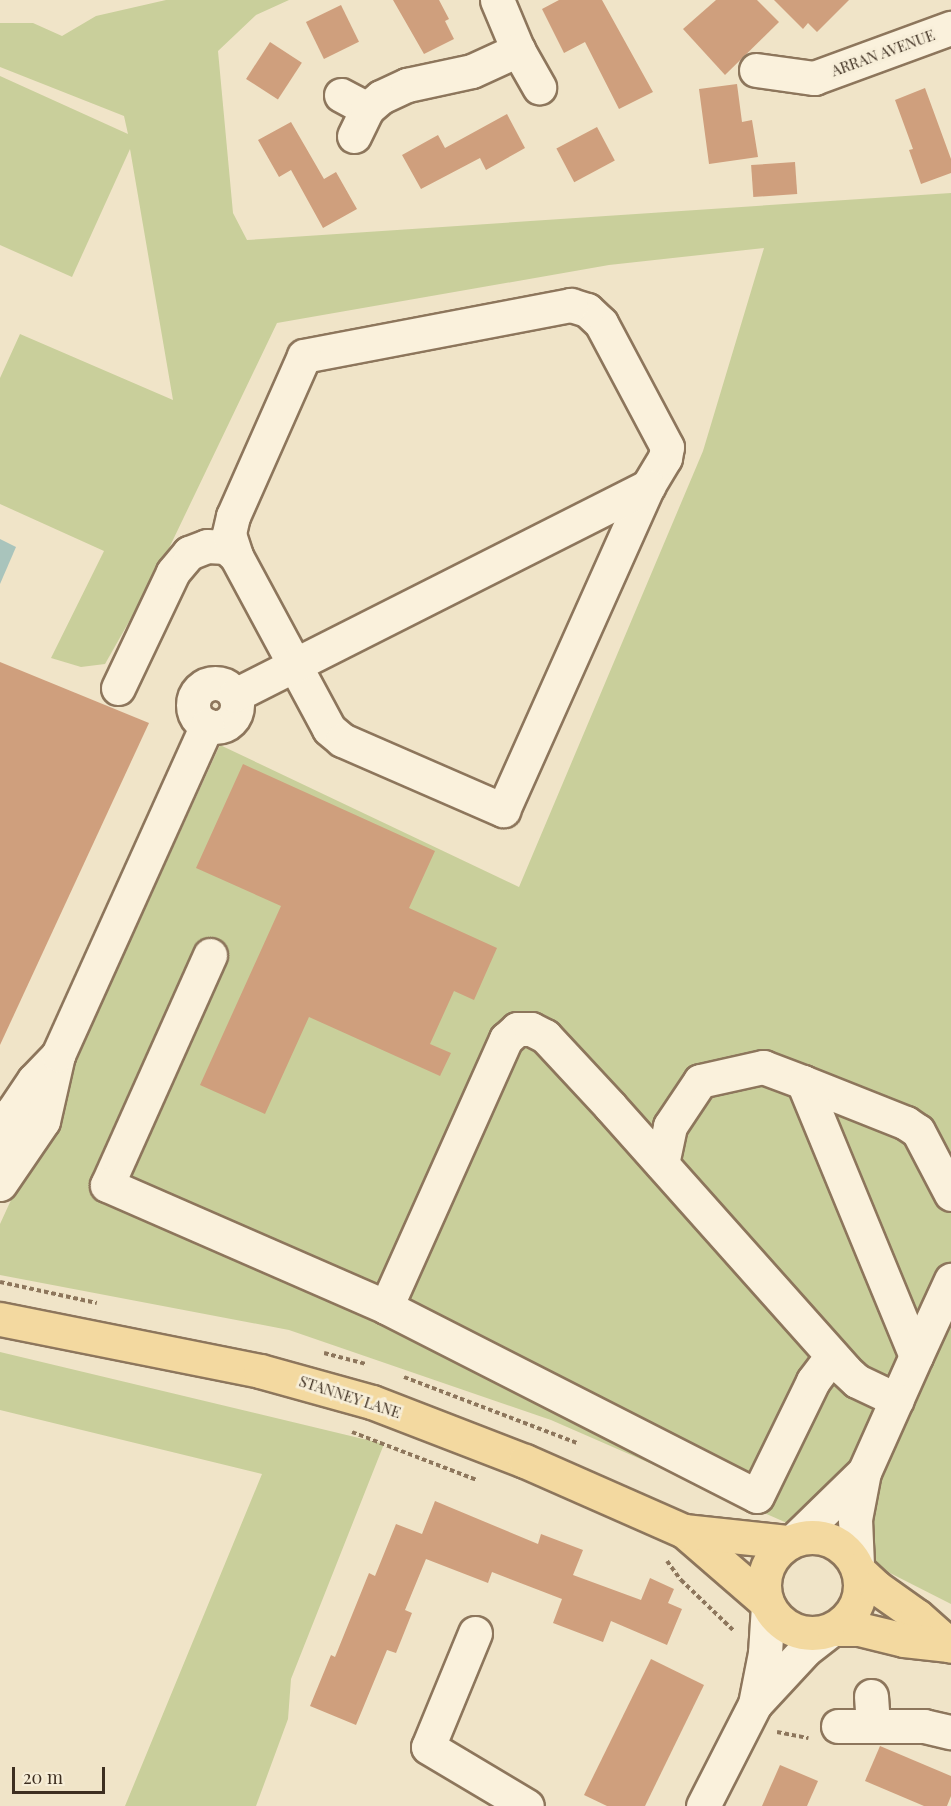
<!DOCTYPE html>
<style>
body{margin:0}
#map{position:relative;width:951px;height:1806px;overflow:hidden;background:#f0e4c8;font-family:"Playfair Display",serif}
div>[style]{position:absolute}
.green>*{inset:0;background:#c9cf9b}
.water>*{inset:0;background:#a9c4bc}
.building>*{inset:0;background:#cf9f7d;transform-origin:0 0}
.path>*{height:4px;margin-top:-2px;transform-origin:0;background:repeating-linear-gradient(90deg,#8d765c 0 4.5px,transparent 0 7.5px)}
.roads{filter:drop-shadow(2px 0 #8d765c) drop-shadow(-2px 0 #8d765c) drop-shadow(0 2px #8d765c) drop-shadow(0 -2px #8d765c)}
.minor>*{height:33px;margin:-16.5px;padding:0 16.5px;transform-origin:16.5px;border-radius:16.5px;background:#faf1dc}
.minor>.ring{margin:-16.5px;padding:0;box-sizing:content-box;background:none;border:33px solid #faf1dc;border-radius:50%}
.major>*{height:33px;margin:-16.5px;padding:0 16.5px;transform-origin:16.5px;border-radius:16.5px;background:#f3d9a0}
.major>.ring{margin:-16.5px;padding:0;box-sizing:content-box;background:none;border:33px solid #f3d9a0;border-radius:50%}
span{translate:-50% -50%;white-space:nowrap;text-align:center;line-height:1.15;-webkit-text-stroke:5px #f7eed8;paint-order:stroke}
.street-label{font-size:15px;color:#3d2e20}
.scale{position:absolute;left:12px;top:1767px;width:93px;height:27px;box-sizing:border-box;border:3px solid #3d2e20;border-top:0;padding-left:8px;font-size:18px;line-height:21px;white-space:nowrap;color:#3d2e20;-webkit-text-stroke:4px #f7eed8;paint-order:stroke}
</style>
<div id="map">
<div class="green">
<div style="clip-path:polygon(166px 0,289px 0,256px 15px,218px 51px,233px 213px,247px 240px,951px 193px,951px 1604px,819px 1537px,551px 1420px,289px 1330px,0 1275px,0 1224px,220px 745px,519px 887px,703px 451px,764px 248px,609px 265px,277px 323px,160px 567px,105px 664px,81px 667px,51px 658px,104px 551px,0 504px,0 378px,20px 334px,173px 400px,130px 149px,72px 277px,0 245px,0 76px,128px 134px,124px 116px,0 67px,0 23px,33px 23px,62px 36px,96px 16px)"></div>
<div style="clip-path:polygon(0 1352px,384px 1444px,291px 1679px,288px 1719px,256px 1806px,125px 1806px,262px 1474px,0 1410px)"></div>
</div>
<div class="water">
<div style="clip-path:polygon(0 539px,16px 547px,0 584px)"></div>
</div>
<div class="building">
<div style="clip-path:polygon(393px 0,439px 0,449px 19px,445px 21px,454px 39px,424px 54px)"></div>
<div style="clip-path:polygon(559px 0,602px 0,653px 92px,619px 109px,585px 42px,564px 53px,542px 9px)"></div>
<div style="clip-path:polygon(716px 0,757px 0,779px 22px,725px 75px,683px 29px)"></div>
<div style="clip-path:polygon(774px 0,849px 0,817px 32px,808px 23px,803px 29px)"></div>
<div style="left:341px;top:5px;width:41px;height:39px;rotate:64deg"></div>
<div style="left:270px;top:42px;width:38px;height:44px;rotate:33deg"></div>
<div style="clip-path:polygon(737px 84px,742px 122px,752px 120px,758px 157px,709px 164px,699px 89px)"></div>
<div style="clip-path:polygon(925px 88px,951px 159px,951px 173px,921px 184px,909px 150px,913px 149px,895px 100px)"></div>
<div style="clip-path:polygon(507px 114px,525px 148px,486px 170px,480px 158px,421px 189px,402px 155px,438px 135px,445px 148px)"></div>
<div style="clip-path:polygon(291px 122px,324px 179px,336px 172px,357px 209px,323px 228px,291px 170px,279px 177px,258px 140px)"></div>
<div style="left:597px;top:127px;width:38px;height:46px;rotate:62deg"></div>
<div style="left:795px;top:162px;width:32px;height:44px;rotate:86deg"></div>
<div style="clip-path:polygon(0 662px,149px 723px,0 1045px)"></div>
<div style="clip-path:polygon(243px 764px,435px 851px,409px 908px,497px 948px,474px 1000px,454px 991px,430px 1044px,451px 1053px,440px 1076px,309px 1017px,265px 1114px,200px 1085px,281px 906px,196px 868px)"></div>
<div style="clip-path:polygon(435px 1501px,538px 1544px,541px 1534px,583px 1550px,573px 1575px,641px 1600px,650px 1578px,674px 1589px,668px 1603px,682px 1609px,667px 1645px,611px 1621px,603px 1642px,553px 1623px,562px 1599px,492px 1572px,488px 1583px,426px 1559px,405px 1610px,412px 1613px,396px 1653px,387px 1650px,356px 1725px,310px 1706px,331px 1655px,335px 1657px,369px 1573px,375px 1576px,396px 1524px,422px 1534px)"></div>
<div style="clip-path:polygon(651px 1659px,704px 1685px,645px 1806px,607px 1806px,584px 1795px)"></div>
<div style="clip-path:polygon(880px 1746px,951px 1776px,951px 1796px,947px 1806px,924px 1806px,865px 1781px)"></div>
<div style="clip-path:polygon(780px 1765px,818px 1781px,807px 1806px,762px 1806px)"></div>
</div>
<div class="path">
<div style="left:0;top:1282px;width:99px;rotate:12.2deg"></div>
<div style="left:324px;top:1353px;width:43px;rotate:14.7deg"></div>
<div style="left:404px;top:1377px;width:187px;rotate:20.9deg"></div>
<div style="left:352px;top:1432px;width:134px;rotate:21deg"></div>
<div style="left:667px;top:1561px;width:24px;rotate:54deg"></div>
<div style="left:681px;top:1580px;width:74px;rotate:43.9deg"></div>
<div style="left:777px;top:1732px;width:32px;rotate:11deg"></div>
</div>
<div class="roads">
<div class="minor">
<div style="left:497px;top:0;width:54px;rotate:67.2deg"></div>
<div style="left:518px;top:50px;width:43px;rotate:60.4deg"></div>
<div style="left:756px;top:70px;width:59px;rotate:7.9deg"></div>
<div style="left:814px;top:78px;width:146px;rotate:-20.1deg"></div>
<div style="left:341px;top:95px;width:30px;rotate:28deg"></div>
<div style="left:354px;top:136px;width:30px;rotate:-64deg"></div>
<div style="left:367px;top:109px;width:18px;rotate:-41deg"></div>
<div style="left:381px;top:97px;width:29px;rotate:-25deg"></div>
<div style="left:407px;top:85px;width:66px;rotate:-12.2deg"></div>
<div style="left:472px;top:71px;width:51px;rotate:-24.5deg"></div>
<div class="ring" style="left:193px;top:683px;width:11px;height:11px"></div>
<div style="left:118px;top:688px;width:128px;rotate:-64.6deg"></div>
<div style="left:173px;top:572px;width:25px;rotate:-50deg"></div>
<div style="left:189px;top:553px;width:19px;rotate:-21deg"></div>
<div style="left:207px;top:546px;width:19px;rotate:3deg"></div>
<div style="left:226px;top:547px;width:13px;rotate:42deg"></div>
<div style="left:236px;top:556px;width:196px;rotate:61.7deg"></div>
<div style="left:329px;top:729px;width:17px;rotate:40deg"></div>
<div style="left:342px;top:740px;width:176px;rotate:23.5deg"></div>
<div style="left:503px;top:810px;width:355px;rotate:-65.9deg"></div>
<div style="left:648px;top:486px;width:33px;rotate:-59deg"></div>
<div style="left:665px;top:458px;width:11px;rotate:-80deg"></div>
<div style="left:667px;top:447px;width:140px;rotate:-118deg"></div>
<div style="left:601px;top:323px;width:19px;rotate:-137deg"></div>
<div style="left:587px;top:310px;width:17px;rotate:-163deg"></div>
<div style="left:571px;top:305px;width:272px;rotate:169.2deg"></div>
<div style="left:304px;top:356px;width:175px;rotate:113.9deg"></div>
<div style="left:233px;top:516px;width:18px;rotate:103deg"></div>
<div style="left:229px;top:534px;width:23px;rotate:72deg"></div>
<div style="left:235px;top:695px;width:463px;rotate:-26.8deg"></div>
<div style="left:210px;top:955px;width:252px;rotate:114.1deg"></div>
<div style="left:107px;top:1185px;width:305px;rotate:23.6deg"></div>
<div style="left:386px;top:1307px;width:416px;rotate:27deg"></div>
<div style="left:757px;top:1496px;width:128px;rotate:-64deg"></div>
<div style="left:813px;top:1381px;width:31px;rotate:-53deg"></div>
<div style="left:803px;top:1082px;width:111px;rotate:21.7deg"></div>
<div style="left:906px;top:1123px;width:14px;rotate:34deg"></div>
<div style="left:918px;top:1131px;width:71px;rotate:62.4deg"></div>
<div style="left:662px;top:1164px;width:39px;rotate:-78deg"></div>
<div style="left:670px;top:1126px;width:54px;rotate:-56.3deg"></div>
<div style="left:700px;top:1081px;width:65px;rotate:-12.5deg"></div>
<div style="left:763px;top:1067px;width:43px;rotate:20.6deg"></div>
<div style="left:803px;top:1082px;width:296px;rotate:67.6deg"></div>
<div style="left:916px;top:1356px;width:127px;rotate:114.1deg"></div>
<div style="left:864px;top:1472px;width:48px;rotate:100.8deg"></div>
<div style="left:855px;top:1519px;width:46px;rotate:87.5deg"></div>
<div style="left:4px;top:1175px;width:31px;rotate:-86deg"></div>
<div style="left:6px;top:1144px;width:34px;rotate:-78deg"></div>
<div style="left:13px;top:1111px;width:37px;rotate:-56deg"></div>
<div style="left:34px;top:1080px;width:35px;rotate:-46deg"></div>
<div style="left:0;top:1184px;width:76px;rotate:-55.7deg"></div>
<div style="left:43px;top:1121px;width:68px;rotate:-77.2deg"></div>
<div style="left:58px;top:1055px;width:362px;rotate:-65.7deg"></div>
<div style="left:386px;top:1307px;width:294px;rotate:-65.9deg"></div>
<div style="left:506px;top:1039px;width:15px;rotate:-42deg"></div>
<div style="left:517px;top:1029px;width:14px"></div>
<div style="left:531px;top:1029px;width:16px;rotate:27deg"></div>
<div style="left:545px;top:1036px;width:96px;rotate:47.1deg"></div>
<div style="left:610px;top:1106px;width:353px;rotate:48.3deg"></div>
<div style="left:845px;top:1370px;width:16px;rotate:43deg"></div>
<div style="left:857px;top:1381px;width:44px;rotate:25.4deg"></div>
<div style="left:916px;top:1356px;width:84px;rotate:-65.3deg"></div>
<div style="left:795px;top:1539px;width:96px;rotate:-44.2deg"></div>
<div style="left:475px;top:1633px;width:123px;rotate:112.4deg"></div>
<div style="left:428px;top:1747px;width:115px;rotate:30.8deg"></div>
<div style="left:871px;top:1696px;width:30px;rotate:86deg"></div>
<div style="left:756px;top:1703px;width:72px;rotate:-47.2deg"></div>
<div style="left:805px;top:1650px;width:29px;rotate:-38deg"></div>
<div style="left:838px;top:1726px;width:86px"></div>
<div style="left:924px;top:1726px;width:28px;rotate:13deg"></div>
<div style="left:703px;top:1806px;width:114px;rotate:-63deg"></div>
<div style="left:755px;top:1704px;width:52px;rotate:-78.9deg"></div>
<div style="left:765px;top:1653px;width:48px;rotate:-86.4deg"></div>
</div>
<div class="major">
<div style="left:0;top:1319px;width:265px;rotate:11.3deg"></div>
<div style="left:260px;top:1371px;width:116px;rotate:15.5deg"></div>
<div style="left:372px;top:1402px;width:164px;rotate:21.1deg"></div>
<div style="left:525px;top:1461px;width:174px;rotate:23.8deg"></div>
<div style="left:684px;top:1531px;width:108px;rotate:40.9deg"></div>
<div style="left:684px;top:1531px;width:106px;rotate:6deg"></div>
<div class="ring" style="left:764px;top:1537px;width:63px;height:63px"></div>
<div style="left:858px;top:1570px;width:25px;rotate:43deg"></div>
<div style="left:876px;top:1587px;width:50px;rotate:35.3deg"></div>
<div style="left:917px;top:1616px;width:45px;rotate:41.4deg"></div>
<div style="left:833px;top:1629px;width:26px"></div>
<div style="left:859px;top:1629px;width:46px;rotate:13.7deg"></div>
<div style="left:904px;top:1640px;width:43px;rotate:6.6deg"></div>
</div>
</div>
<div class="street-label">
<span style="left:883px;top:53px;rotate:-20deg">ARRAN AVENUE</span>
<span style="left:350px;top:1397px;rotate:18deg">STANNEY LANE</span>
</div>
<div class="scale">20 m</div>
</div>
